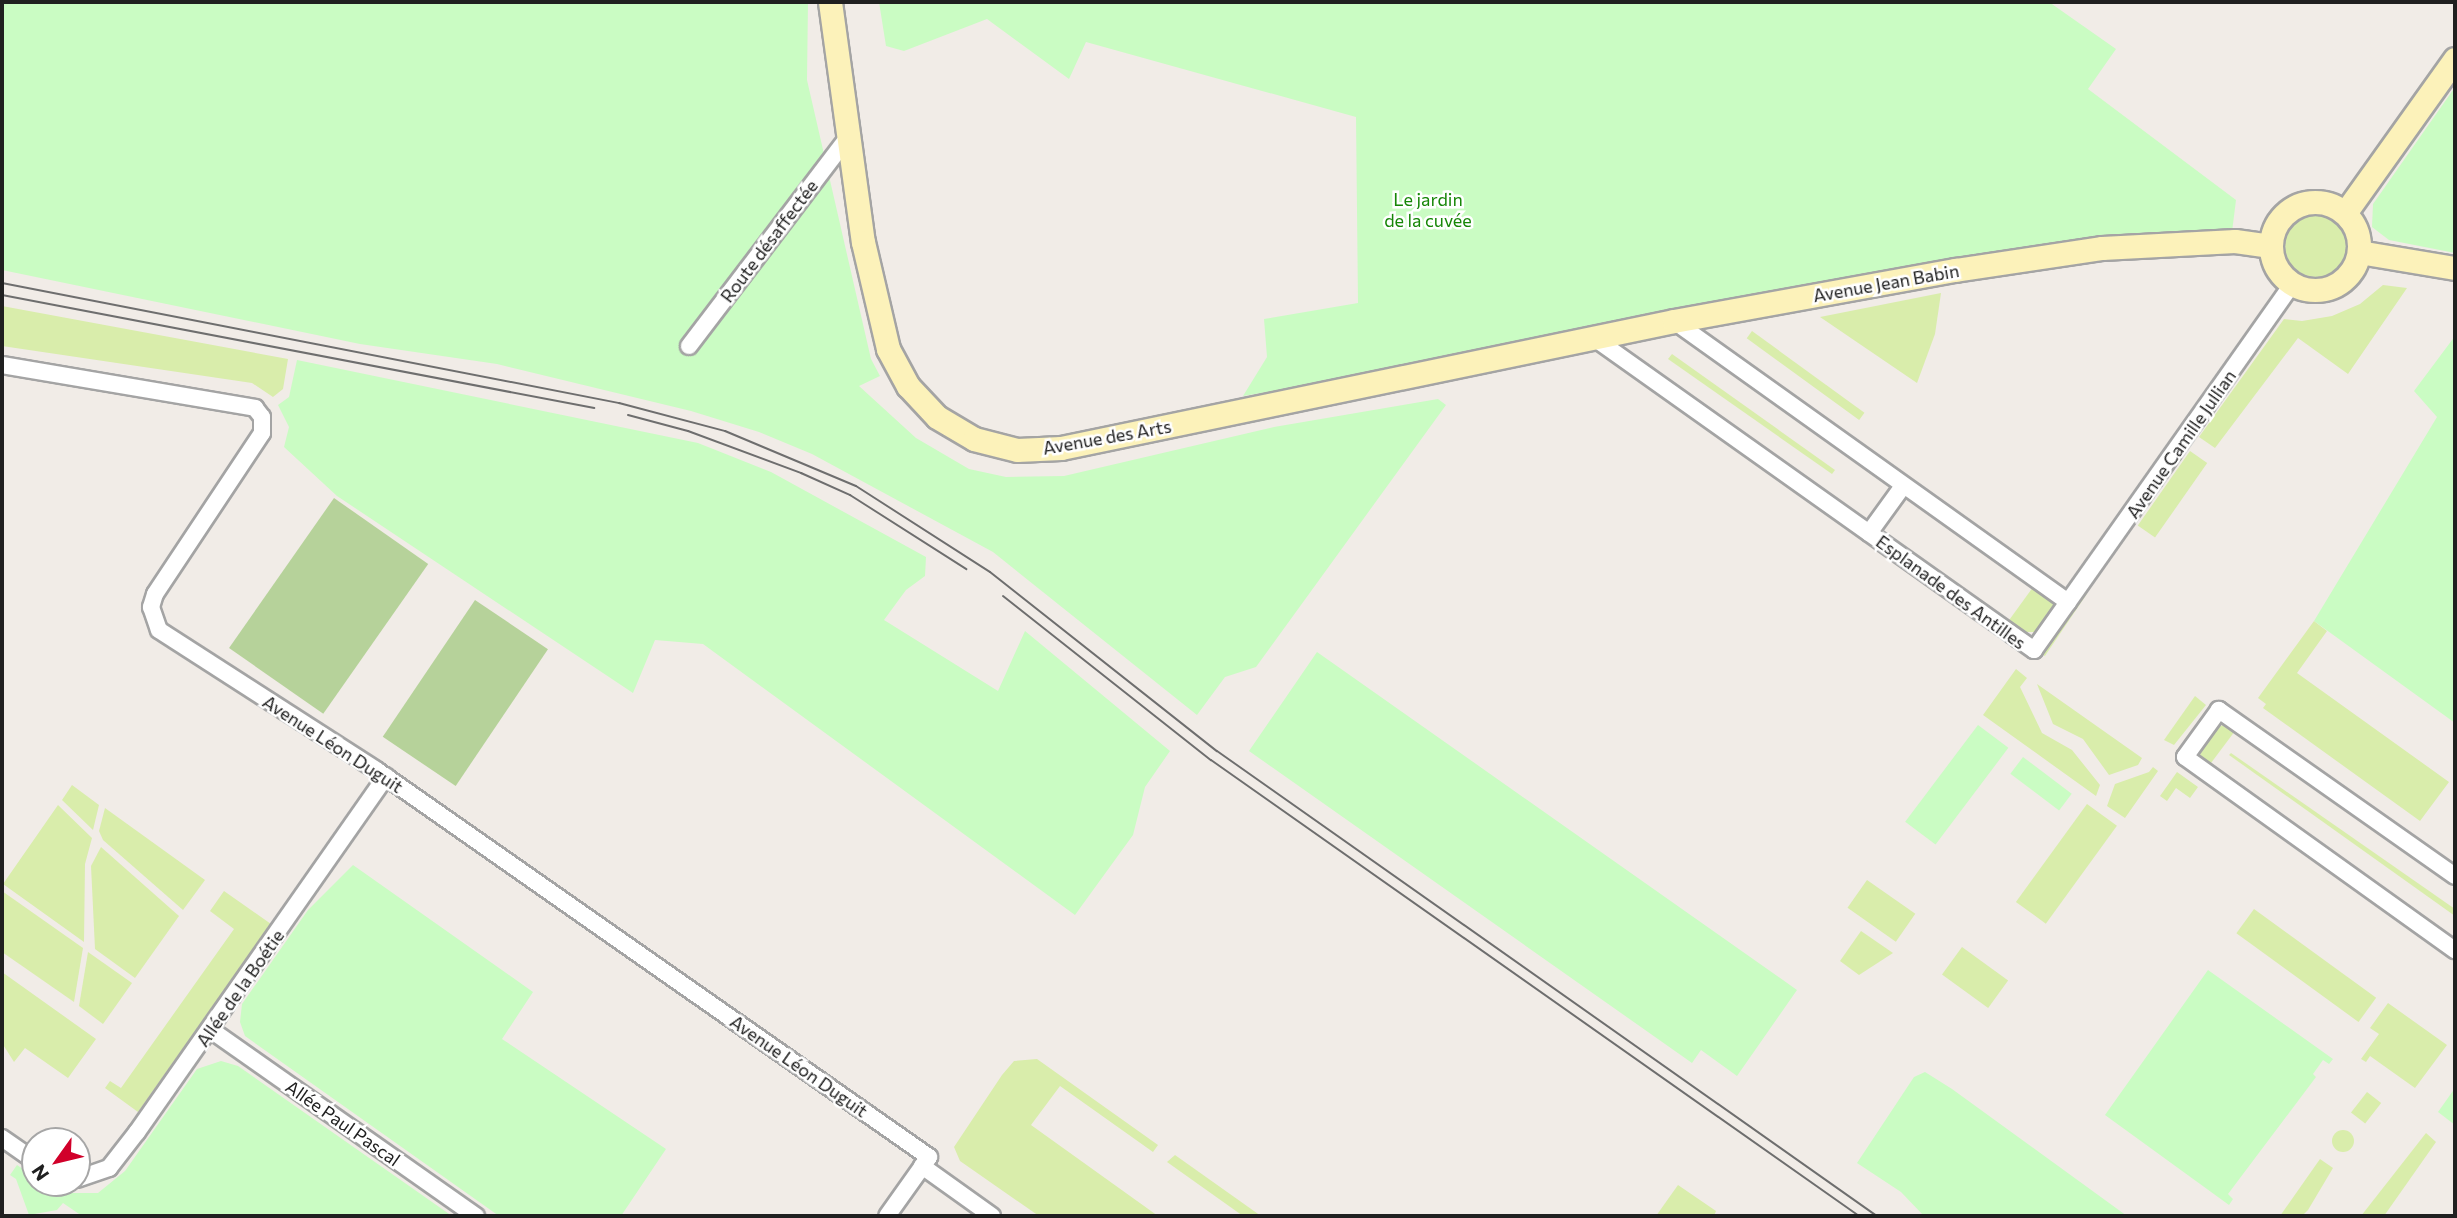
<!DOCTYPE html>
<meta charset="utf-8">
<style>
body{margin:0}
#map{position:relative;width:2457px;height:1218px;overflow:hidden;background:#f1ece7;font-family:Commissioner,sans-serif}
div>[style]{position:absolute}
.grass>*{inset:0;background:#d9edab;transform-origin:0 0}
.round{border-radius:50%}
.forest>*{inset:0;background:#b6d29a;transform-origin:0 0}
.park>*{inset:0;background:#cafcc3;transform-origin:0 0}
.roads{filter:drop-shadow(2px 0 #a4a4a4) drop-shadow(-2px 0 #a4a4a4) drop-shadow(0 2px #a4a4a4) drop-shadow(0 -2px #a4a4a4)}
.street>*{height:16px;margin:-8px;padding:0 8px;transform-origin:8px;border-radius:8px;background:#fff}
.secondary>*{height:23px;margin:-11.5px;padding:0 11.5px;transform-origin:11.5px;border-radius:11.5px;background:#fcf2ba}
.secondary>.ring{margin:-11.5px;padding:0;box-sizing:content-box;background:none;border:23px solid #fcf2ba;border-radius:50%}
.tram>*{height:2px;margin:-1px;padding:0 1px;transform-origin:1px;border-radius:1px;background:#6e6e6e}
span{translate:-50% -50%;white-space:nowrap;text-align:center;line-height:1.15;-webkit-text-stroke:5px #fff;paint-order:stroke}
.park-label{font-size:18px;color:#168607}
.street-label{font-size:18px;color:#202020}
.frame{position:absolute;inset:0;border:4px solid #202020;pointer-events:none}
.north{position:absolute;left:21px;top:1127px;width:70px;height:70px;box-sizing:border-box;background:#fff;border:2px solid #a6a6a6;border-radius:50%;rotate:236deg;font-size:19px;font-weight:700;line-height:28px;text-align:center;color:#202020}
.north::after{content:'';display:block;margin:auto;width:24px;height:32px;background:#d1002a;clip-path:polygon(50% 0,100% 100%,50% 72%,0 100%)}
</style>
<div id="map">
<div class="grass">
<div class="round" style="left:2285px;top:215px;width:62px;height:62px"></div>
<div style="clip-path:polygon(2383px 285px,2407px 288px,2348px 374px,2298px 338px,2215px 448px,2199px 437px,2284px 319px,2302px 321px,2332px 316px,2360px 304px)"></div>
<div style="clip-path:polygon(1941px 293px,1935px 334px,1917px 383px,1820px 317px)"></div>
<div style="clip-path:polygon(2px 306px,288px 359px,283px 389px,273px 397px,252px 383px,2px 346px)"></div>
<div style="left:1752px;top:331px;width:139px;height:9px;rotate:36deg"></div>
<div style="clip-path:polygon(1672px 354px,1835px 470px,1832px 474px,1668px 359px)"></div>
<div style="left:2190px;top:451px;width:21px;height:91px;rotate:35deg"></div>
<div style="clip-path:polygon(2036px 583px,2049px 594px,2054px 606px,2049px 623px,2035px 632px,2021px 632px,2007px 623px)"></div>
<div style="left:2081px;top:590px;width:7px;height:75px;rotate:34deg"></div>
<div style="clip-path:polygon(2314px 621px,2327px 631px,2297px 673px,2449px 782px,2420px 821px,2263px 708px,2266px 704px,2258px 698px)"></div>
<div style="clip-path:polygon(2016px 669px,2027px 678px,2020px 687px,2042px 733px,2072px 750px,2100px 785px,2096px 796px,1983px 715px)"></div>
<div style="clip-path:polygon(2037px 684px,2142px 758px,2138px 765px,2109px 775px,2083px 739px,2053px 724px)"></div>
<div style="clip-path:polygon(2195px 696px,2206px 705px,2174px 745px,2164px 740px)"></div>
<div style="clip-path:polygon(2229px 723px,2238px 727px,2208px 767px,2200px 758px,2201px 745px,2215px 728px)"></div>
<div style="clip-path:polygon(2231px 753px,2455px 909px,2455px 916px,2229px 755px)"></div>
<div style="clip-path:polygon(2153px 767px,2158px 771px,2125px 818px,2107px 806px,2115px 784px,2149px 772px)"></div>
<div style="clip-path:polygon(2177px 772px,2198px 787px,2190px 798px,2176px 788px,2167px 801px,2160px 796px)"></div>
<div style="clip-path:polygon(72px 785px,99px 805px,93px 830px,62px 800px)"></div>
<div style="left:2087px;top:804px;width:37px;height:121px;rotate:36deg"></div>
<div style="clip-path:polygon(58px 805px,92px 838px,85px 864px,84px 942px,3px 884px)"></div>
<div style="clip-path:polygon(105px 808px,205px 880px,183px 910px,103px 840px,99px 831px)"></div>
<div style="clip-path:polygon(101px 847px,179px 916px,135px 978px,95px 949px,91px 866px)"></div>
<div style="left:1867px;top:880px;width:59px;height:34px;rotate:35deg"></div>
<div style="clip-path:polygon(2px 891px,83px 948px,74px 1002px,2px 952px)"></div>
<div style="clip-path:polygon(224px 891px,271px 924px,138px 1112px,105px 1088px,110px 1081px,121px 1088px,234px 929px,210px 911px)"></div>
<div style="left:2254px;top:909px;width:151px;height:30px;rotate:36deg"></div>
<div style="clip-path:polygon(1861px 931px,1893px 953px,1859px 975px,1840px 961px)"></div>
<div style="left:1962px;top:947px;width:57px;height:34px;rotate:36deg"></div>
<div style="clip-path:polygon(88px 952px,132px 983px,103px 1024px,79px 1006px)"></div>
<div style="clip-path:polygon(2px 972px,96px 1039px,68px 1078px,25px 1048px,14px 1062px,2px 1043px)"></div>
<div style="clip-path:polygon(2388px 1003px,2447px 1045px,2415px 1088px,2370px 1056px,2366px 1062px,2361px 1059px,2379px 1034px,2370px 1028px)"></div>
<div style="clip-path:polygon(1037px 1059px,1158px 1145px,1153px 1152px,1060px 1086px,1031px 1125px,1158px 1216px,1039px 1216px,960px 1161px,954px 1147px,1002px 1075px,1014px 1061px)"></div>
<div style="left:2367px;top:1092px;width:18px;height:26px;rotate:38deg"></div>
<div class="round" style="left:2332px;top:1130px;width:22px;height:22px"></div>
<div style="clip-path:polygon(2426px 1133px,2436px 1142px,2384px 1216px,2361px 1216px)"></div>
<div style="clip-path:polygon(1175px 1155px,1261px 1216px,1243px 1216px,1167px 1162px)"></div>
<div style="clip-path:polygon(2320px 1159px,2333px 1168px,2308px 1210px,2302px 1216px,2280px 1216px)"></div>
<div style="clip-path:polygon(1678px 1185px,1716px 1211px,1714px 1216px,1656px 1216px)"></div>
</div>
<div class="forest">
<div style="left:334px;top:498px;width:115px;height:183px;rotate:35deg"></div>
<div style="left:475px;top:600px;width:88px;height:165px;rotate:34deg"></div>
</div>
<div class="park">
<div style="clip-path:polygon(2px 2px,808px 2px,807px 80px,871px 359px,880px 376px,859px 386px,916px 438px,969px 469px,1006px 477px,1064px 476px,1274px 427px,1438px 399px,1446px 405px,1256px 667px,1225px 677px,1197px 715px,993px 552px,812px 454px,759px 432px,691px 411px,497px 364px,360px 344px,2px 270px)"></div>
<div style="clip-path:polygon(879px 2px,2049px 2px,2116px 49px,2088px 89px,2236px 200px,2232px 232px,1243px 396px,1267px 357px,1264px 319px,1358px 303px,1356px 117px,1086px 42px,1069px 79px,987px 19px,904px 51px,886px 46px)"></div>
<div style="clip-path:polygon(2453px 90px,2455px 253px,2389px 240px,2372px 227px,2373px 204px)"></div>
<div style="clip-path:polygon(2455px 336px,2455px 723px,2314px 621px,2437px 417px,2414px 391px)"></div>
<div style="clip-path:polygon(297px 360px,698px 443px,771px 472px,926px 557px,925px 576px,906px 590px,884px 620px,998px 691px,1025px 631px,1170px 751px,1145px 787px,1133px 835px,1075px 915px,703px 644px,655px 640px,633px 693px,337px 496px,284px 447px,289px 427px,278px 405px,289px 397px)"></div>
<div style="clip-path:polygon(1317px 652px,1797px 990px,1737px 1076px,1701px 1050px,1692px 1063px,1249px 751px)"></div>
<div style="left:1978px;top:725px;width:38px;height:121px;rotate:37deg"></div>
<div style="left:2023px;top:757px;width:61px;height:21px;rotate:37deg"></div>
<div style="clip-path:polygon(353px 865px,533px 992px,502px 1039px,666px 1149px,621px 1216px,499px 1216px,245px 1036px,240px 1022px,242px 1004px,308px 910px)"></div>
<div style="clip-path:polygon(2208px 970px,2333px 1059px,2329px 1064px,2323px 1060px,2313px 1074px,2316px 1077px,2228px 1194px,2233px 1199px,2229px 1205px,2105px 1115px)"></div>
<div style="clip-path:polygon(221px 1061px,238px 1066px,452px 1216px,82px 1216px,63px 1203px,57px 1210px,29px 1215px,16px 1179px,10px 1175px,17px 1165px,35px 1177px,35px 1183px,67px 1193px,98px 1193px,125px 1171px,197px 1069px)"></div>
<div style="clip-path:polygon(1925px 1072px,1952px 1089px,2127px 1216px,1924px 1216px,1901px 1192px,1857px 1163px,1914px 1077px)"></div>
<div style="clip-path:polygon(2455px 1088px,2455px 1125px,2438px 1112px)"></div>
</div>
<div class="roads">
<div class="street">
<div style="left:1597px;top:340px;width:536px;rotate:35.35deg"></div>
<div style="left:2034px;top:650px;width:59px;rotate:-54.7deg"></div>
<div style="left:2068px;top:602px;width:484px;rotate:-144.5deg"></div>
<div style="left:689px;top:346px;width:264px;rotate:-52.7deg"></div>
<div style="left:2px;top:365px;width:257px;rotate:9.6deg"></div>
<div style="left:255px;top:408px;width:11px;rotate:52deg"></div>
<div style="left:262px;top:417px;width:16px;rotate:90deg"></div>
<div style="left:262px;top:433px;width:193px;rotate:123.6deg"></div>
<div style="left:155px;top:594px;width:14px;rotate:107deg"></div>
<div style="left:151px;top:607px;width:24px;rotate:71deg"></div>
<div style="left:159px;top:630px;width:258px;rotate:32.8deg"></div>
<div style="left:376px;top:770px;width:675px;rotate:34.99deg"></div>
<div style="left:929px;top:1157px;width:72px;rotate:125.4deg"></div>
<div style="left:1869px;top:533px;width:58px;rotate:-54.1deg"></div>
<div style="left:2068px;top:602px;width:389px;rotate:-54.8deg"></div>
<div style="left:2455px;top:876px;width:289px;rotate:-144.9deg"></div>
<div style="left:2219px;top:710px;width:58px;rotate:125.9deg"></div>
<div style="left:2185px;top:757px;width:332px;rotate:35.6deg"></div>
<div style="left:211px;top:1030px;width:324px;rotate:35.1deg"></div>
<div style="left:2px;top:1138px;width:40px;rotate:34.9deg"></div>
<div style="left:922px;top:1166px;width:86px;rotate:35.5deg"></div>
<div style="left:77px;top:1179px;width:34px;rotate:-19deg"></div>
<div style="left:109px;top:1168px;width:46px;rotate:-52.1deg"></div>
<div style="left:137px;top:1132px;width:434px;rotate:-55deg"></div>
</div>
<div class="secondary">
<div style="left:830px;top:2px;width:242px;rotate:82.2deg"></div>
<div style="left:863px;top:242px;width:110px;rotate:76.8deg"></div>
<div style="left:888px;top:349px;width:42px;rotate:61.6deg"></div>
<div style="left:908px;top:386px;width:42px;rotate:46.9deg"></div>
<div style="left:937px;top:417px;width:43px;rotate:30.7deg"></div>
<div style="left:974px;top:439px;width:44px;rotate:14.3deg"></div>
<div style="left:1017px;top:450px;width:44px;rotate:-2.6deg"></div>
<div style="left:1061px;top:448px;width:626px;rotate:-11.7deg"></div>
<div style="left:1674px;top:321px;width:286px;rotate:-10.3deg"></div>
<div style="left:1955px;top:270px;width:149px;rotate:-8.5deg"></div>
<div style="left:2102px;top:248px;width:133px;rotate:-3deg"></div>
<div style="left:2235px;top:241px;width:36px;rotate:8deg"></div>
<div class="ring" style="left:2271px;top:202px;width:65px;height:65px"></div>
<div style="left:2345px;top:213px;width:189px;rotate:-54.5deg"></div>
<div style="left:2359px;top:252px;width:97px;rotate:9.5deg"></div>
</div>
</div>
<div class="tram">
<div style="left:2px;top:283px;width:629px;rotate:11.01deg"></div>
<div style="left:619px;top:403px;width:110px;rotate:14.8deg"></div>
<div style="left:725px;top:431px;width:142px;rotate:22.8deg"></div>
<div style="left:856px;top:486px;width:159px;rotate:32.7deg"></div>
<div style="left:990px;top:572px;width:289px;rotate:38.3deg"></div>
<div style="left:1217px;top:751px;width:807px;rotate:35.17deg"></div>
<div style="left:2px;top:295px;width:603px;rotate:10.81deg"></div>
<div style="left:628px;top:415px;width:62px;rotate:14.9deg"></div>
<div style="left:688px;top:431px;width:121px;rotate:20.4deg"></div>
<div style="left:801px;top:473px;width:54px;rotate:24.2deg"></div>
<div style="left:850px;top:495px;width:138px;rotate:32.5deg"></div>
<div style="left:1003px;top:596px;width:265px;rotate:38.3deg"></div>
<div style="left:1211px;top:760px;width:792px;rotate:35.13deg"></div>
</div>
<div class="park-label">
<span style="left:1428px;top:210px">Le jardin<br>de la cuvée</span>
</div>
<div class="street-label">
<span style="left:769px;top:241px;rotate:-53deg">Route désaffectée</span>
<span style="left:1886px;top:283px;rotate:-10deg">Avenue Jean Babin</span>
<span style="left:1107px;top:437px;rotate:-10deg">Avenue des Arts</span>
<span style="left:2181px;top:444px;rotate:-55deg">Avenue Camille Jullian</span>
<span style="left:1951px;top:592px;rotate:36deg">Esplanade des Antilles</span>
<span style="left:333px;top:744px;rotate:33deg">Avenue Léon Duguit</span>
<span style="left:240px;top:988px;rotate:-55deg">Allée de la Boétie</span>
<span style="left:799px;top:1066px;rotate:35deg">Avenue Léon Duguit</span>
<span style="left:343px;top:1123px;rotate:35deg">Allée Paul Pascal</span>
</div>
<div class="frame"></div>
<div class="north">N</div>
</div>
